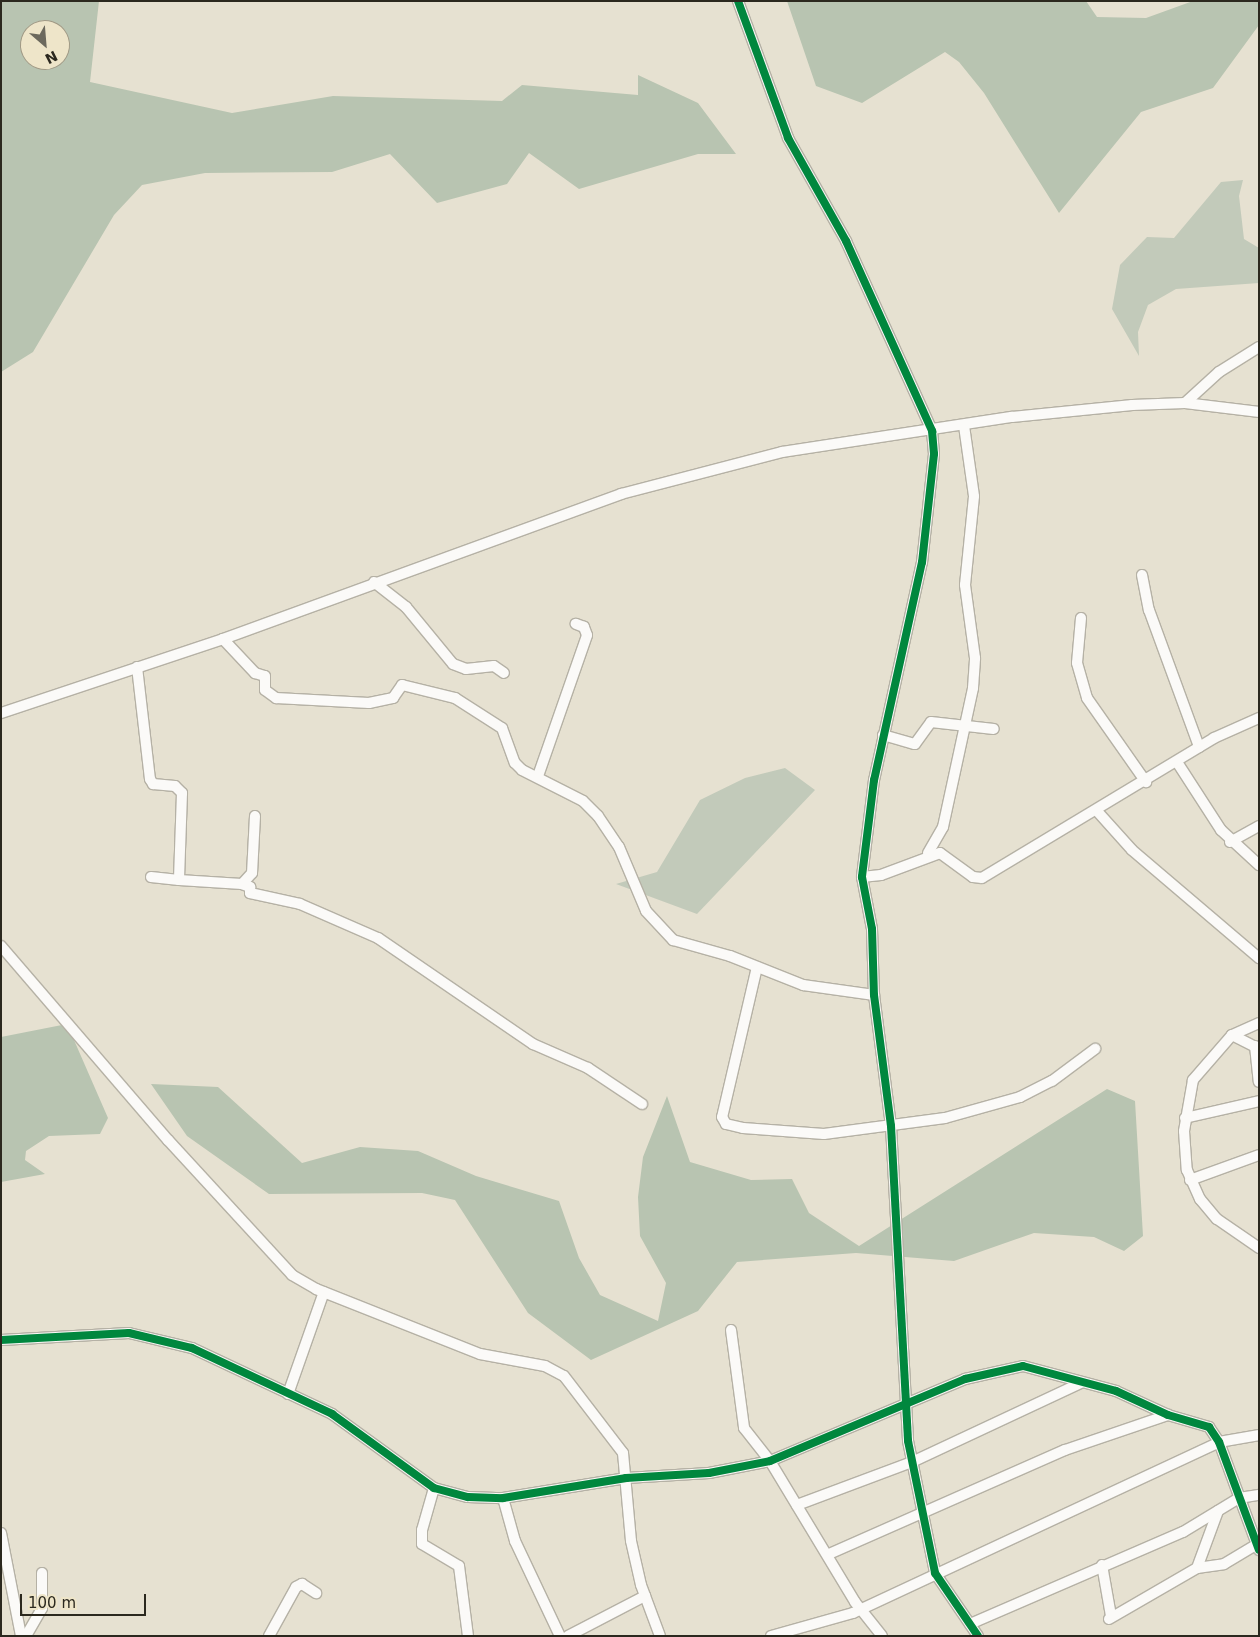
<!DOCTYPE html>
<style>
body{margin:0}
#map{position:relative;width:1260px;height:1637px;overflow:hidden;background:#e6e1d1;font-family:"DejaVu Sans",sans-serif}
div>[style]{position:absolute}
.green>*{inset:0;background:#c2caba}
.forest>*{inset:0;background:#b8c4b1}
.roads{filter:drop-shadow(1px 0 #b5b1a5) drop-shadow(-1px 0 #b5b1a5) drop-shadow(0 1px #b5b1a5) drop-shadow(0 -1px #b5b1a5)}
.street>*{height:10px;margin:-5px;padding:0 5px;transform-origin:5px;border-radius:5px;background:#fbfaf8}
.cycleway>*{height:8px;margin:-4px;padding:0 4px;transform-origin:4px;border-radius:4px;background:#00873e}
span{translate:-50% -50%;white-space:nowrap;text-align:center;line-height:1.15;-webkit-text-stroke:4px #eee5c9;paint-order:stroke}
.frame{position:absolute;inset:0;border:2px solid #2b281e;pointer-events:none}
.north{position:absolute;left:20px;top:20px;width:50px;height:50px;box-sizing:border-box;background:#eee5c9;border:1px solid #a09985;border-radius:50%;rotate:153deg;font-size:14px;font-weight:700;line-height:20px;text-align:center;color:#2b281e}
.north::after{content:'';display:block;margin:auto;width:18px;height:22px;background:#6c695d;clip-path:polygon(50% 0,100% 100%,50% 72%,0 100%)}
.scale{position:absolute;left:20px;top:1594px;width:126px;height:22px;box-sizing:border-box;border:2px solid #2b281e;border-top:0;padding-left:6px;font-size:15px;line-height:18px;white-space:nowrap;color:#2b281e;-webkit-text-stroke:4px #eee5c9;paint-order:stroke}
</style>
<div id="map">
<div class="green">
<div style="clip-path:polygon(1243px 180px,1239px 196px,1244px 239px,1259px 248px,1259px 283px,1176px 289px,1148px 305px,1138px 332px,1139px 356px,1112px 309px,1120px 265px,1147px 237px,1174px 238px,1221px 182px)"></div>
<div style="clip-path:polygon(785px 768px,815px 790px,697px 914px,616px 884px,657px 872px,700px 800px,745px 778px)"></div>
</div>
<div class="forest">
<div style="clip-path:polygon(evenodd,1px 1px,99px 1px,90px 82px,232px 113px,333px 96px,502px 101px,522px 85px,638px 95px,638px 75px,698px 103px,736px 154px,698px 154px,579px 189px,529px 153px,507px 184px,437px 203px,390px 154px,332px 172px,205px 173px,142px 185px,114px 215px,33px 352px,1px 372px,1px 1px,30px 30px,60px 30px,60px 60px,30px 60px,30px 30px)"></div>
<div style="clip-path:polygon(787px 1px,1086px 1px,1097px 17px,1146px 18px,1193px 1px,1259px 1px,1259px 25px,1213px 88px,1141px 112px,1059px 213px,984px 93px,959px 62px,945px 52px,862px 103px,816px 86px)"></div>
<div style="clip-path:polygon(67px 1024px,108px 1118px,100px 1134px,49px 1136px,26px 1151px,25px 1160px,45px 1174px,1px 1182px,1px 1037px)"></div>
<div style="clip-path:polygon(151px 1084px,218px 1087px,302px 1163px,360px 1147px,418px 1151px,476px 1176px,559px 1201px,579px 1258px,600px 1295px,658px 1321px,666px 1283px,640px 1236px,638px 1197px,643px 1157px,667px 1096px,690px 1162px,751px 1180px,792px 1179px,809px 1213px,859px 1246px,1107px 1089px,1135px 1101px,1143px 1236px,1124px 1251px,1094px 1237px,1034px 1233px,954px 1261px,856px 1253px,737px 1262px,698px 1311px,591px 1360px,528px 1313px,455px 1200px,422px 1193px,269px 1194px,187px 1136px)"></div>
</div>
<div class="roads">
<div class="street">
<div style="left:738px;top:1px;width:146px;rotate:69.9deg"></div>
<div style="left:788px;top:138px;width:118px;rotate:60.6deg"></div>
<div style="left:846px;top:241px;width:209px;rotate:65.6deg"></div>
<div style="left:932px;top:431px;width:23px;rotate:85deg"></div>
<div style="left:934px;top:454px;width:109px;rotate:96.3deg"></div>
<div style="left:922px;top:562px;width:223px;rotate:102.4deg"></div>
<div style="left:874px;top:780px;width:98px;rotate:97.1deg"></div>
<div style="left:862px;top:877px;width:53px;rotate:79.1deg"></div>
<div style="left:872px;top:929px;width:66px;rotate:88.3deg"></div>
<div style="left:874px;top:995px;width:132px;rotate:82.6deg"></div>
<div style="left:891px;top:1126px;width:315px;rotate:86.9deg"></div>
<div style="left:908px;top:1441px;width:135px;rotate:78.4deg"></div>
<div style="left:935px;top:1573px;width:76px;rotate:55.7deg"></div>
<div style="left:1185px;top:403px;width:46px;rotate:-42.4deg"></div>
<div style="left:1219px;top:372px;width:47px;rotate:-32deg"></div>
<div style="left:1142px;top:575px;width:36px;rotate:79deg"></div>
<div style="left:1149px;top:610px;width:146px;rotate:69.9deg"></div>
<div style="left:374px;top:582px;width:41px;rotate:38deg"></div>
<div style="left:406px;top:607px;width:74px;rotate:50.5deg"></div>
<div style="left:453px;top:664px;width:14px;rotate:21deg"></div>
<div style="left:466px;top:669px;width:28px;rotate:-6deg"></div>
<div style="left:494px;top:666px;width:12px;rotate:35deg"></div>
<div style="left:1081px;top:618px;width:45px;rotate:95.1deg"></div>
<div style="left:1077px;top:663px;width:36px;rotate:74deg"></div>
<div style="left:1087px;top:698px;width:103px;rotate:54.9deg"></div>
<div style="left:223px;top:639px;width:47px;rotate:46.7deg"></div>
<div style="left:255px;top:673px;width:10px;rotate:17deg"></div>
<div style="left:265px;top:676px;width:14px;rotate:90deg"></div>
<div style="left:265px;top:690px;width:14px;rotate:36deg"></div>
<div style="left:276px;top:698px;width:93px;rotate:3.1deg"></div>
<div style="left:369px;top:703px;width:25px;rotate:-12deg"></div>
<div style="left:393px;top:698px;width:16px;rotate:-55deg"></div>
<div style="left:402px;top:685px;width:55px;rotate:13.8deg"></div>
<div style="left:455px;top:698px;width:56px;rotate:32.6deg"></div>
<div style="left:502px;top:728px;width:37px;rotate:70deg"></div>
<div style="left:515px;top:763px;width:10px;rotate:45deg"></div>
<div style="left:522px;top:770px;width:68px;rotate:26.9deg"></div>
<div style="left:583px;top:801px;width:21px;rotate:45deg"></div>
<div style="left:598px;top:816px;width:37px;rotate:56deg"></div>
<div style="left:619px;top:847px;width:69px;rotate:67.1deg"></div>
<div style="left:646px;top:911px;width:40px;rotate:47deg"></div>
<div style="left:673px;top:940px;width:59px;rotate:15.7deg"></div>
<div style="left:730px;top:956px;width:79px;rotate:21.7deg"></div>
<div style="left:803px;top:985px;width:72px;rotate:8deg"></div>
<div style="left:137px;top:667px;width:113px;rotate:83.4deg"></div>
<div style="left:150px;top:779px;width:6px;rotate:59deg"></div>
<div style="left:153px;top:784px;width:22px;rotate:5deg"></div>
<div style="left:175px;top:786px;width:10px;rotate:45deg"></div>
<div style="left:182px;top:793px;width:87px;rotate:92deg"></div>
<div style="left:179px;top:880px;width:63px;rotate:3.6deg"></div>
<div style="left:1px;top:713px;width:234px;rotate:-18.4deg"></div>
<div style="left:223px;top:639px;width:424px;rotate:-20deg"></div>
<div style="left:621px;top:494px;width:166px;rotate:-14.6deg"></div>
<div style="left:782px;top:452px;width:233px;rotate:-8.7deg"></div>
<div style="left:1012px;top:417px;width:121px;rotate:-5.7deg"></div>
<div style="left:1132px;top:405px;width:53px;rotate:-2.2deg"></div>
<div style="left:1185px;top:403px;width:75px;rotate:6.9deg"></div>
<div style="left:883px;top:735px;width:33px;rotate:16deg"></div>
<div style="left:915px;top:744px;width:27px;rotate:-54deg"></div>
<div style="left:931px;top:722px;width:63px;rotate:6.3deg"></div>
<div style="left:1177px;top:762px;width:81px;rotate:57.1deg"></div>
<div style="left:1221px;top:830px;width:52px;rotate:42.6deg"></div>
<div style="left:538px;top:776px;width:149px;rotate:-70.8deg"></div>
<div style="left:587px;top:635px;width:9px;rotate:-111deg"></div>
<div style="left:584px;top:627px;width:9px;rotate:-159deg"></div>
<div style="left:1097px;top:811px;width:52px;rotate:48.1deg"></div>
<div style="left:1132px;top:850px;width:167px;rotate:40.4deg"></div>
<div style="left:255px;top:816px;width:57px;rotate:93deg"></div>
<div style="left:252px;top:873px;width:15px;rotate:132deg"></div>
<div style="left:242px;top:884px;width:9px;rotate:21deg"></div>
<div style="left:250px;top:887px;width:6px;rotate:90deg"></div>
<div style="left:250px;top:893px;width:51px;rotate:12.4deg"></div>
<div style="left:300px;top:904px;width:85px;rotate:23.6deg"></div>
<div style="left:378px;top:938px;width:188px;rotate:34.4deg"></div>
<div style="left:533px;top:1044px;width:60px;rotate:23.6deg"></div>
<div style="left:588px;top:1068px;width:65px;rotate:33.7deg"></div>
<div style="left:1230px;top:842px;width:33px;rotate:-29deg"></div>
<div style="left:928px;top:853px;width:30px;rotate:-60deg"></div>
<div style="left:943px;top:827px;width:142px;rotate:-77.8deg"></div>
<div style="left:973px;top:688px;width:30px;rotate:-86deg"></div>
<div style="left:975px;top:658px;width:74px;rotate:-97.8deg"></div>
<div style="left:965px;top:585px;width:89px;rotate:-84.2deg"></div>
<div style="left:974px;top:496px;width:71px;rotate:-98.1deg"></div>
<div style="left:151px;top:877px;width:28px;rotate:6deg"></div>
<div style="left:862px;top:877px;width:19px;rotate:-6deg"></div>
<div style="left:881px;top:875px;width:63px;rotate:-20.4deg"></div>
<div style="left:940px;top:853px;width:41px;rotate:36deg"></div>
<div style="left:973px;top:877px;width:9px;rotate:6deg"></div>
<div style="left:982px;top:878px;width:271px;rotate:-31.1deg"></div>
<div style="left:1214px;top:738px;width:49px;rotate:-24deg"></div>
<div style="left:1px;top:946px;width:256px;rotate:49.3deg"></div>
<div style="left:168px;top:1140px;width:183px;rotate:47.4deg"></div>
<div style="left:292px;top:1275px;width:28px;rotate:30deg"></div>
<div style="left:316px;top:1289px;width:176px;rotate:21.6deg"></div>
<div style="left:480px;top:1354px;width:66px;rotate:10.5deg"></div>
<div style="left:545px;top:1366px;width:21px;rotate:28deg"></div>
<div style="left:564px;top:1376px;width:97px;rotate:52.5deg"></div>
<div style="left:623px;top:1453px;width:88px;rotate:84.8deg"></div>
<div style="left:631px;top:1541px;width:45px;rotate:77.2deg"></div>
<div style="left:641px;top:1585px;width:54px;rotate:69.6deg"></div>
<div style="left:757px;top:967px;width:154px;rotate:103.1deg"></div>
<div style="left:722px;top:1117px;width:8px;rotate:60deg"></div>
<div style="left:726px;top:1124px;width:17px;rotate:13deg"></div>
<div style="left:743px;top:1128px;width:81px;rotate:4.2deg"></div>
<div style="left:824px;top:1134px;width:122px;rotate:-7.5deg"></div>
<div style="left:945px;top:1118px;width:78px;rotate:-15.6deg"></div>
<div style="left:1020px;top:1097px;width:36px;rotate:-27deg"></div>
<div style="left:1052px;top:1081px;width:54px;rotate:-36.7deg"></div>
<div style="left:1259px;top:1023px;width:30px;rotate:156deg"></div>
<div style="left:1232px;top:1035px;width:60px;rotate:130.9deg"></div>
<div style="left:1193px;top:1080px;width:52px;rotate:100deg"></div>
<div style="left:1184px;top:1131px;width:39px;rotate:86deg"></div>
<div style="left:1187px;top:1170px;width:32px;rotate:66deg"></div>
<div style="left:1200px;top:1199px;width:26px;rotate:50deg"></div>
<div style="left:1217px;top:1219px;width:51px;rotate:34.6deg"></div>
<div style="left:1232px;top:1035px;width:30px;rotate:27deg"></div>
<div style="left:1255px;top:1046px;width:36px;rotate:84deg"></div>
<div style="left:1185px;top:1118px;width:76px;rotate:-12.9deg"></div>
<div style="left:1190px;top:1180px;width:73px;rotate:-19.9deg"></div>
<div style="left:731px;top:1330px;width:99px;rotate:82.4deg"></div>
<div style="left:744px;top:1428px;width:42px;rotate:51.8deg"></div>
<div style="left:770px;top:1461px;width:165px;rotate:58.9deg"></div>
<div style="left:855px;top:1602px;width:43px;rotate:51.5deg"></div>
<div style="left:1px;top:1340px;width:128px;rotate:-3.1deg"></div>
<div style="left:129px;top:1333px;width:65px;rotate:13.4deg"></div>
<div style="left:192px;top:1348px;width:155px;rotate:25.2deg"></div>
<div style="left:332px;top:1414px;width:126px;rotate:36deg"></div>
<div style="left:434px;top:1488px;width:35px;rotate:15deg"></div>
<div style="left:468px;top:1497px;width:35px;rotate:2deg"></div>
<div style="left:503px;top:1498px;width:125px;rotate:-9.2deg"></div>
<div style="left:626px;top:1478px;width:83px;rotate:-3.4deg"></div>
<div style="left:709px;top:1473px;width:62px;rotate:-11.1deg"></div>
<div style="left:770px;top:1461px;width:212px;rotate:-22.8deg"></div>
<div style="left:965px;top:1379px;width:59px;rotate:-12.6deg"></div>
<div style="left:1023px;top:1366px;width:96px;rotate:15deg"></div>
<div style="left:1116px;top:1391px;width:57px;rotate:24.8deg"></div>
<div style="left:1168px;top:1415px;width:43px;rotate:16.3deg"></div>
<div style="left:1209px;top:1427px;width:18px;rotate:56deg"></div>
<div style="left:1219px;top:1442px;width:115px;rotate:69.7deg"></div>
<div style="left:288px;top:1394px;width:108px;rotate:-70.6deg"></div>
<div style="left:434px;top:1488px;width:44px;rotate:105.9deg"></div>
<div style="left:422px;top:1530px;width:14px;rotate:90deg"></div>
<div style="left:422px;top:1544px;width:43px;rotate:30.7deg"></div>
<div style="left:459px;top:1566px;width:71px;rotate:82.7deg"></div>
<div style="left:503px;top:1498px;width:45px;rotate:74.4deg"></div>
<div style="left:515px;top:1541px;width:105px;rotate:64.7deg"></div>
<div style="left:797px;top:1505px;width:123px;rotate:-20.5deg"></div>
<div style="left:912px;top:1462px;width:187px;rotate:-25.1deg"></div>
<div style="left:1px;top:1533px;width:105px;rotate:79deg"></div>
<div style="left:829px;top:1554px;width:258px;rotate:-23.8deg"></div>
<div style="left:1065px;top:1450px;width:109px;rotate:-18.8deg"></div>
<div style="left:1102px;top:1565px;width:52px;rotate:80deg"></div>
<div style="left:1197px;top:1568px;width:27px;rotate:-8deg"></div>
<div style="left:1224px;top:1564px;width:37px;rotate:-31deg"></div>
<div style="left:1109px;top:1619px;width:102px;rotate:-30.1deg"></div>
<div style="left:1197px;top:1568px;width:61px;rotate:-69.8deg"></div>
<div style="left:970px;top:1624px;width:232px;rotate:-23.4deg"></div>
<div style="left:1183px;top:1532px;width:66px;rotate:-31.3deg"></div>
<div style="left:1239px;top:1498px;width:20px;rotate:-9deg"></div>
<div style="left:26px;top:1636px;width:32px;rotate:-60deg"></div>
<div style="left:42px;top:1608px;width:35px;rotate:-90deg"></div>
<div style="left:269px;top:1636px;width:56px;rotate:-61.1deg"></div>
<div style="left:296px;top:1587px;width:7px;rotate:-27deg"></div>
<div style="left:302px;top:1584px;width:17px;rotate:33deg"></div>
<div style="left:568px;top:1636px;width:87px;rotate:-27.5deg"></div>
<div style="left:771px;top:1636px;width:85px;rotate:-15.7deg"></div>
<div style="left:853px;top:1613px;width:404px;rotate:-25deg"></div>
<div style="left:1219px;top:1442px;width:41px;rotate:-9.9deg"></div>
</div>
</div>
<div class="cycleway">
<div style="left:738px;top:1px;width:146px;rotate:69.9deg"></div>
<div style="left:788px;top:138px;width:118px;rotate:60.6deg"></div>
<div style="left:846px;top:241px;width:209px;rotate:65.6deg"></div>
<div style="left:932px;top:431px;width:23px;rotate:85deg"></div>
<div style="left:934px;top:454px;width:109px;rotate:96.3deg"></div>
<div style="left:922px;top:562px;width:223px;rotate:102.4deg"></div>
<div style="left:874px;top:780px;width:98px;rotate:97.1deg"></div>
<div style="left:862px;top:877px;width:53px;rotate:79.1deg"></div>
<div style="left:872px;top:929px;width:66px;rotate:88.3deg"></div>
<div style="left:874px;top:995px;width:132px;rotate:82.6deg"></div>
<div style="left:891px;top:1126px;width:315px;rotate:86.9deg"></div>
<div style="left:908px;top:1441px;width:135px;rotate:78.4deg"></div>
<div style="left:935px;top:1573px;width:76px;rotate:55.7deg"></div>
<div style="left:1px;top:1340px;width:128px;rotate:-3.1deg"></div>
<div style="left:129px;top:1333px;width:65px;rotate:13.4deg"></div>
<div style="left:192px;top:1348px;width:155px;rotate:25.2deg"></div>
<div style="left:332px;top:1414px;width:126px;rotate:36deg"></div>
<div style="left:434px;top:1488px;width:35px;rotate:15deg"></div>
<div style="left:468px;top:1497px;width:35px;rotate:2deg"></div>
<div style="left:503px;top:1498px;width:125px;rotate:-9.2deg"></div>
<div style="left:626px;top:1478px;width:83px;rotate:-3.4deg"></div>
<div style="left:709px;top:1473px;width:62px;rotate:-11.1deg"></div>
<div style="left:770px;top:1461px;width:212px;rotate:-22.8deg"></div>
<div style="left:965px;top:1379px;width:59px;rotate:-12.6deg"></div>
<div style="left:1023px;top:1366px;width:96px;rotate:15deg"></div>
<div style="left:1116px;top:1391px;width:57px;rotate:24.8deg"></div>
<div style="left:1168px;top:1415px;width:43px;rotate:16.3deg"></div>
<div style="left:1209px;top:1427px;width:18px;rotate:56deg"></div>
<div style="left:1219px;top:1442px;width:115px;rotate:69.7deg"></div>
</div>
<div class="frame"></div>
<div class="north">N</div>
<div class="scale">100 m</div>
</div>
